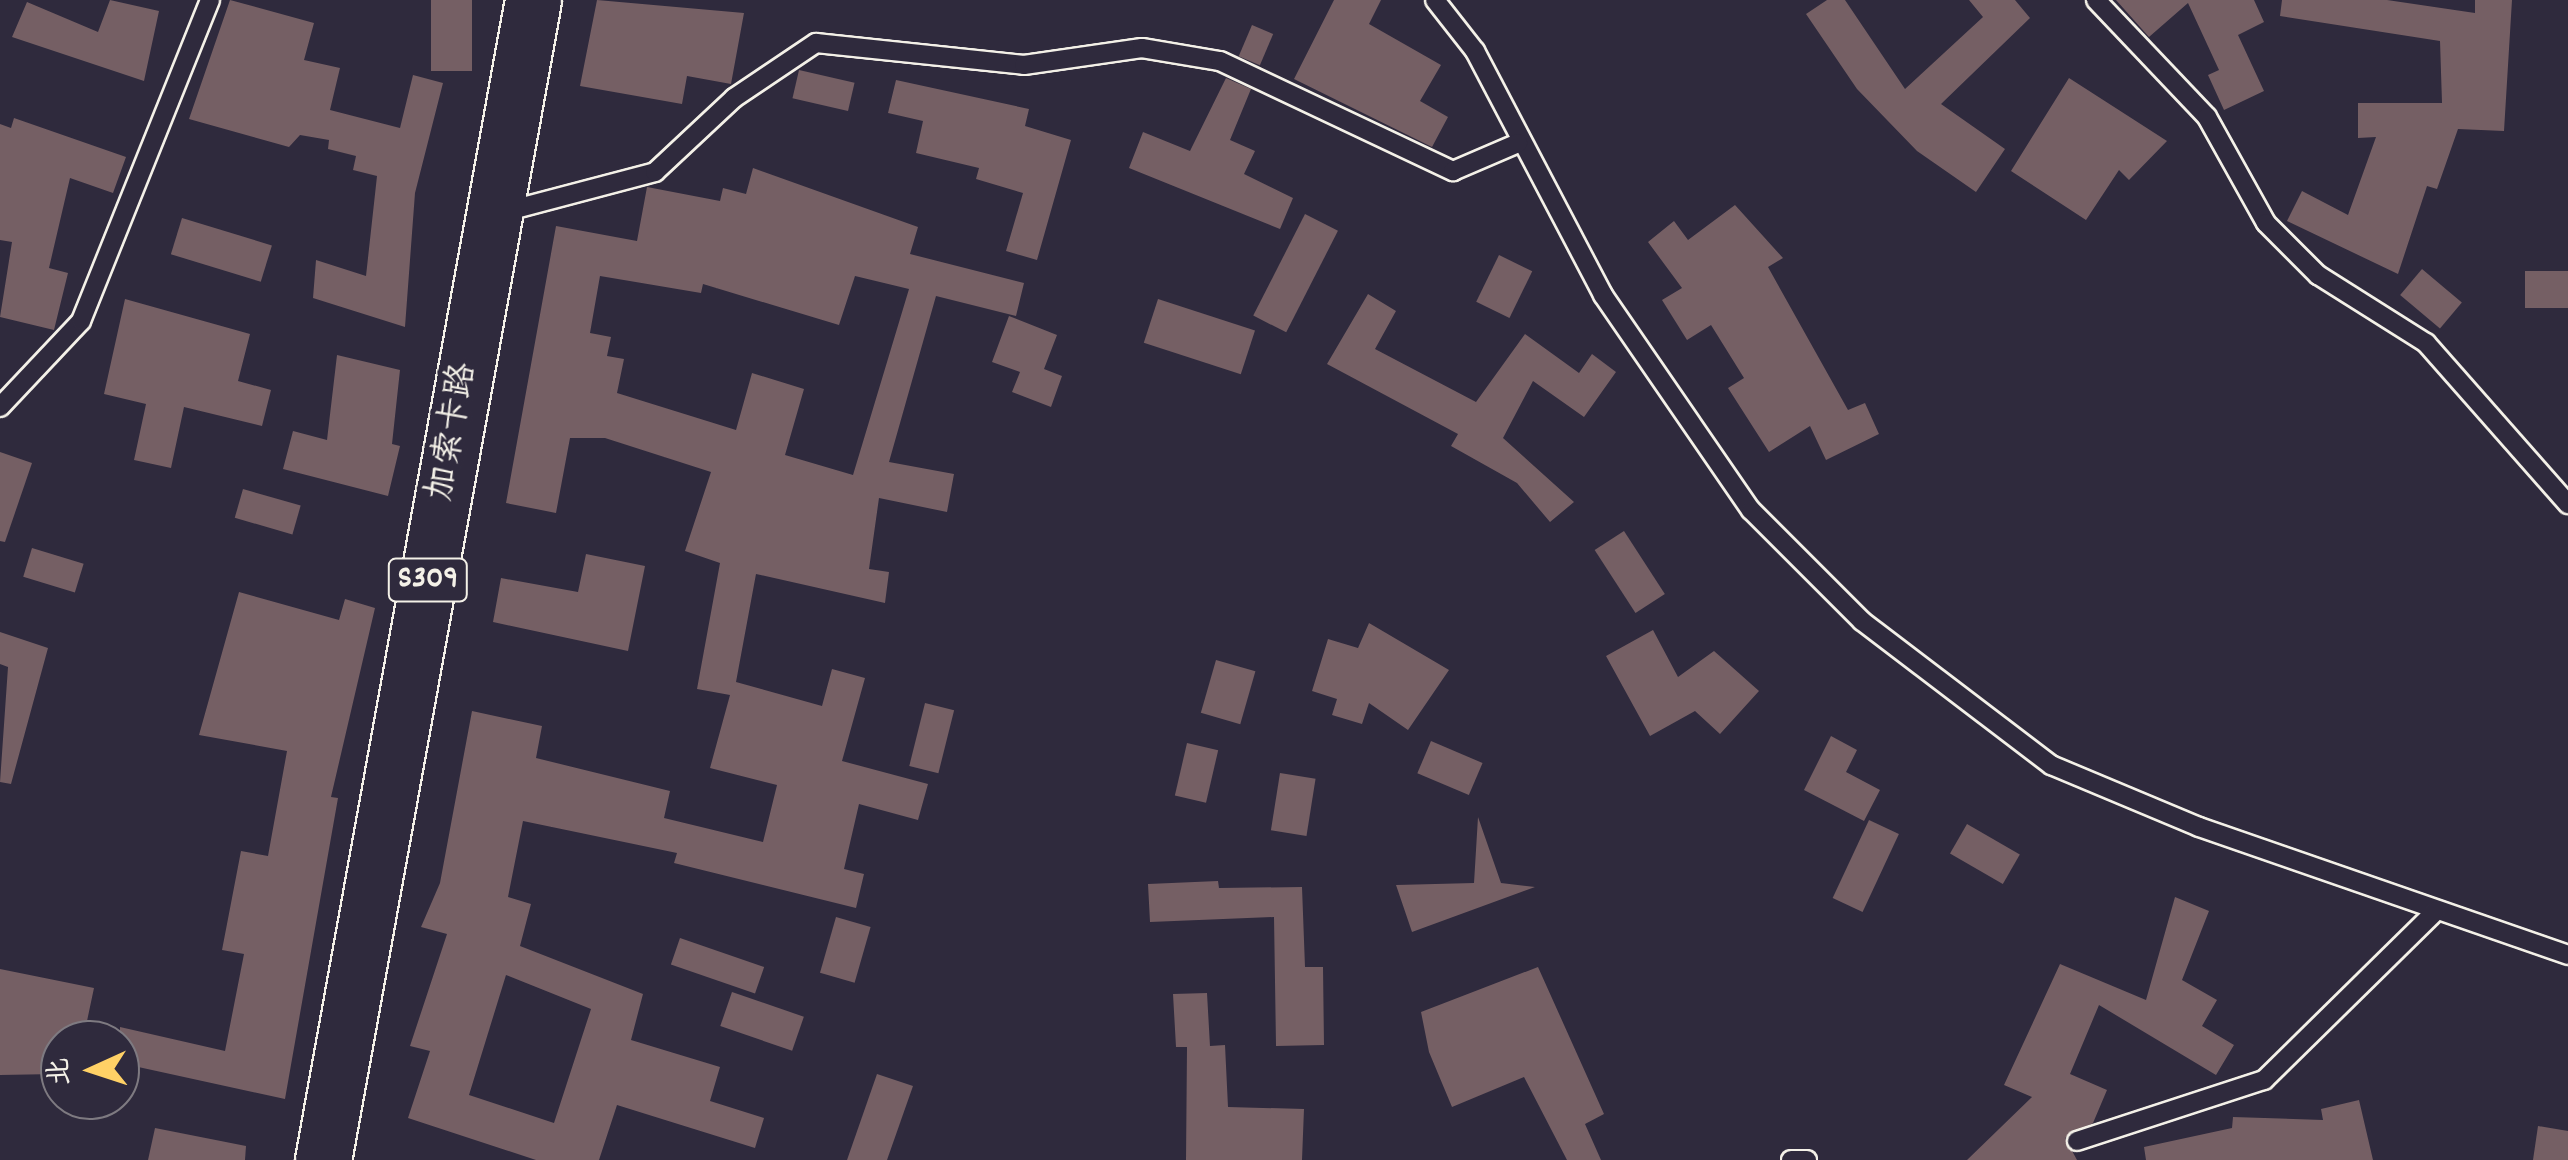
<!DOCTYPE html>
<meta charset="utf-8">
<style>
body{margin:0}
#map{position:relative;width:2568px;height:1160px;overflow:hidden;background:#2f2a3d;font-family:Dekko,"LXGW WenKai TC",sans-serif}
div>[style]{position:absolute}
.building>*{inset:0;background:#755f64;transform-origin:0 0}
.roads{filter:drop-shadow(2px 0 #f4f1e8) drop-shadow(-2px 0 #f4f1e8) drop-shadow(0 2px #f4f1e8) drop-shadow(0 -2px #f4f1e8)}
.service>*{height:18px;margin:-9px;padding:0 9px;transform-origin:9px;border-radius:9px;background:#2f2a3d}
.primary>*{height:55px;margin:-27.5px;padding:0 27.5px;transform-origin:27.5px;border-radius:27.5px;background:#2f2a3d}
span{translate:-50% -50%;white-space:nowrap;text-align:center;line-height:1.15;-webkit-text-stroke:10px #2f2a3d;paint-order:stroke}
.shield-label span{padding:2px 8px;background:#2f2a3d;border:2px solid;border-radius:8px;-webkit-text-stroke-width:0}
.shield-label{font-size:32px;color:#f4f1e8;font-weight:700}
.street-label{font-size:35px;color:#f4f1e8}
.north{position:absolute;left:40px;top:1020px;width:100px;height:100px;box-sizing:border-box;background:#2f2a3d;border:2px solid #7e7a81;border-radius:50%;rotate:267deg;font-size:28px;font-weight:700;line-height:40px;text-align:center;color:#f4f1e8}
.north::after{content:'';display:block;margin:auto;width:35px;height:45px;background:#ffd166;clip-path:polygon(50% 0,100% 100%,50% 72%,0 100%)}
</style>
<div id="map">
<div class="building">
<div style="clip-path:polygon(110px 0,159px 11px,144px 81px,12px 37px,27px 2px,98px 32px)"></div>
<div style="clip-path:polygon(230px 0,314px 23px,304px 60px,340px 68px,330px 110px,400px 128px,413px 75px,443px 83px,415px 193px,405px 327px,313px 298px,316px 260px,366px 276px,377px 176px,353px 170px,356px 156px,328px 149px,329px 140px,300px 135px,289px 147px,189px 119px)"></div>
<div style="left:431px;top:0;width:41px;height:71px"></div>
<div style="clip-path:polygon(597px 0,744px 13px,731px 84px,687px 76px,682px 104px,580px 86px)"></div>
<div style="clip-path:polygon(1334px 0,1381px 0,1369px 24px,1441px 65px,1420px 101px,1448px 117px,1432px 147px,1294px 79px)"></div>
<div style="clip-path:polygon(1827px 0,1845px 0,1905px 89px,1983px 17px,1969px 0,2015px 0,2030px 18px,1941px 104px,2005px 149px,1976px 192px,1917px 151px,1857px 89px,1806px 14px)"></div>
<div style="clip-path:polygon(2116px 0,2254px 0,2264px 22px,2238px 35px,2264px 91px,2224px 110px,2208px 75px,2219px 70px,2188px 3px,2149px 37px)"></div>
<div style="clip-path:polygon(2282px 0,2387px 0,2475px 13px,2475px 0,2512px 0,2504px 131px,2458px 129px,2437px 189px,2427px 186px,2398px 274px,2287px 221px,2302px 191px,2348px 215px,2376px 137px,2358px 138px,2358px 103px,2442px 103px,2440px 41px,2280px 16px)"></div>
<div style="left:1252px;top:25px;width:23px;height:34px;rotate:23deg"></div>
<div style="left:799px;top:70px;width:57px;height:29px;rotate:13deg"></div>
<div style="clip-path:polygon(1226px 78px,1251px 89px,1230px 140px,1255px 151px,1244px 174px,1293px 198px,1280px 229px,1129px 168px,1143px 132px,1190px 151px)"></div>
<div style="clip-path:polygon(2069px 78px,2167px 141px,2129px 180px,2119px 170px,2086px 220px,2011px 171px)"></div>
<div style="clip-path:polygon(896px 80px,1029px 109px,1025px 126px,1071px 140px,1037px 260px,1006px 251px,1023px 193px,976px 179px,979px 168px,916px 153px,923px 121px,888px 113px)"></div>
<div style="clip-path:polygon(14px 118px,126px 157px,113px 193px,70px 178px,49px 268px,68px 273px,54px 330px,0 317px,12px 242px,0 240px,0 124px,11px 128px)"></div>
<div style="clip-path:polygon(evenodd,753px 168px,918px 227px,910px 254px,1024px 283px,1016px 316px,936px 296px,889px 462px,954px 474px,947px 512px,879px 498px,869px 569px,889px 572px,885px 603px,756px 574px,736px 682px,822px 706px,832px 669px,865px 678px,842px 761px,928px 784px,918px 820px,859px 804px,844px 869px,864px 874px,856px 908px,674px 863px,677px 853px,523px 821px,508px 897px,531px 904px,520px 946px,643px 994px,631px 1040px,720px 1067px,710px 1101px,764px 1118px,755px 1148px,617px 1105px,599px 1160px,536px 1160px,408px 1118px,430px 1051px,410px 1046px,447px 934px,421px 927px,440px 883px,472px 711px,542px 726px,536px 758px,670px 791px,664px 818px,763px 842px,777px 785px,710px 768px,730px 695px,697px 689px,720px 563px,685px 551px,711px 472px,605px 438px,570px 438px,556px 513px,506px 503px,556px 226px,637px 241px,647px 187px,720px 201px,723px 188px,746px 194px,753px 168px,600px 276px,701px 293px,703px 284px,839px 325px,855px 276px,909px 289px,853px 475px,785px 455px,804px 389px,752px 373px,736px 430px,617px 393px,624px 359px,607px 356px,611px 337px,590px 333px,600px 276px,753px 168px,506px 975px,591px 1009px,554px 1123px,469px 1095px,506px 975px)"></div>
<div style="clip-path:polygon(1735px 205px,1783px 258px,1768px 267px,1848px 410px,1865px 403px,1879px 434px,1826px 460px,1810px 426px,1769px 452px,1728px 388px,1744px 378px,1711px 325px,1687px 340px,1662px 300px,1682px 288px,1648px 242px,1674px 221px,1688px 240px)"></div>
<div style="left:1305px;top:214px;width:37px;height:114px;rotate:27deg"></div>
<div style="left:182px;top:218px;width:94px;height:38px;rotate:17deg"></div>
<div style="left:1499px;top:255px;width:37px;height:52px;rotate:26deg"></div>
<div style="left:2422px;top:269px;width:52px;height:34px;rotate:40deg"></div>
<div style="left:2525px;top:271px;width:43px;height:37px"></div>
<div style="clip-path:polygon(1368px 294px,1396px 311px,1375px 349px,1476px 402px,1525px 334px,1579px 373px,1592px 354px,1616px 372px,1584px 417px,1533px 381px,1503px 438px,1574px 502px,1550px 522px,1517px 483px,1451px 446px,1458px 434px,1327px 364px)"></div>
<div style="clip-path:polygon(125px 299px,250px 334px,238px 381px,271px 390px,262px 426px,184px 407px,171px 468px,134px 460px,146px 404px,104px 394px)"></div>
<div style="left:1158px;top:299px;width:102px;height:46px;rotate:18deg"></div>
<div style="clip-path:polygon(1009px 316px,1057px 335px,1044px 369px,1062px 376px,1051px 407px,1012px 392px,1020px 372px,992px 362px)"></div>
<div style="clip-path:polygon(337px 355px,400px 370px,392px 444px,400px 446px,388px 496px,283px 469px,293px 431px,327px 440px)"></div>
<div style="clip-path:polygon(0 452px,32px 463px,5px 542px,0 541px)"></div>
<div style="left:243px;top:489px;width:60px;height:30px;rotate:16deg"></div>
<div style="left:1624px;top:531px;width:75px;height:35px;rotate:57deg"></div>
<div style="left:32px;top:548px;width:54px;height:30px;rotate:17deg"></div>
<div style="clip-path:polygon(586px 554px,645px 566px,628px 651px,493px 622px,501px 578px,578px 592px)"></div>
<div style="clip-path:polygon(239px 592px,339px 620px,345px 599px,375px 608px,331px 797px,338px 798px,285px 1099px,120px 1063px,120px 1027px,225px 1051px,244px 954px,222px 950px,241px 851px,268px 856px,287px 751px,199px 735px)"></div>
<div style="clip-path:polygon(1369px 623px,1449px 670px,1408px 730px,1369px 703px,1362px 724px,1332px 715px,1337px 699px,1312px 691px,1328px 639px,1358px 648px)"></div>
<div style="clip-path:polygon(1653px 630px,1678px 677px,1714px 651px,1759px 691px,1720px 734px,1695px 711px,1650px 736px,1606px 656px)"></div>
<div style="clip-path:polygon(0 632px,48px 648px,11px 784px,0 782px,8px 667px,0 664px)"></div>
<div style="left:1216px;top:660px;width:41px;height:55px;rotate:16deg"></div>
<div style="left:925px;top:703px;width:30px;height:65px;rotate:14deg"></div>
<div style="clip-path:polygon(1831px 736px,1857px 750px,1846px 772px,1880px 790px,1864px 821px,1804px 790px)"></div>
<div style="left:1431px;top:741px;width:56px;height:35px;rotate:23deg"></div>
<div style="left:1187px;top:743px;width:32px;height:54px;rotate:13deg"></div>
<div style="left:1280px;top:773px;width:36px;height:58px;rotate:9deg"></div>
<div style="clip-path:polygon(1478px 817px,1501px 883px,1535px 887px,1412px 932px,1396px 885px,1474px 883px)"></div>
<div style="left:1869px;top:820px;width:33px;height:86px;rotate:25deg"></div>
<div style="left:1967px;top:824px;width:61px;height:34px;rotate:30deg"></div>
<div style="clip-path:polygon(1218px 881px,1219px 888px,1302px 887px,1305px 967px,1323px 967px,1324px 1045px,1276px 1046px,1274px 917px,1150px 922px,1148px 884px)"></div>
<div style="clip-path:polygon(2175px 897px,2209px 911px,2182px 980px,2217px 1000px,2202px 1026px,2234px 1045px,2216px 1075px,2099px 1005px,2070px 1074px,2107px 1090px,2093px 1123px,2065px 1138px,2077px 1160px,1967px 1160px,2032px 1097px,2004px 1085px,2060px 964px,2146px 1000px)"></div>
<div style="left:836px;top:917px;width:36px;height:58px;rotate:16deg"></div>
<div style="left:680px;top:938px;width:89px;height:28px;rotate:19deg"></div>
<div style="clip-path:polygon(1538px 967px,1604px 1114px,1585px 1124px,1601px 1160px,1567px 1160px,1524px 1077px,1452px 1107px,1429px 1052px,1421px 1012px)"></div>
<div style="clip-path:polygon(0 969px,94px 988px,83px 1040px,60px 1040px,56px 1074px,0 1075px)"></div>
<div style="left:732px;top:992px;width:76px;height:36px;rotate:19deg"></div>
<div style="clip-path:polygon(1207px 993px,1210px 1046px,1225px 1045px,1228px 1107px,1304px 1109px,1302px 1160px,1186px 1160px,1187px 1047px,1176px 1047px,1173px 994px)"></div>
<div style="clip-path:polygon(877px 1074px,913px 1086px,887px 1160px,847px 1160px)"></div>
<div style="clip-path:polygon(2359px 1100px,2373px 1160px,2146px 1160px,2144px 1147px,2232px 1128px,2233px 1117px,2323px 1120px,2321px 1109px)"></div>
<div style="clip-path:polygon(2538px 1126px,2568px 1131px,2568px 1160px,2533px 1160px)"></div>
<div style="clip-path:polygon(155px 1128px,246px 1146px,245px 1160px,148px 1160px)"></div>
</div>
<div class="roads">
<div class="service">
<div style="left:1435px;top:0;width:65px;rotate:51.9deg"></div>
<div style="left:1475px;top:51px;width:276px;rotate:62.3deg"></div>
<div style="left:1603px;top:295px;width:261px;rotate:55.5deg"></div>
<div style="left:1751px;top:510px;width:157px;rotate:45deg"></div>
<div style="left:1862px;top:621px;width:238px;rotate:37.3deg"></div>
<div style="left:2051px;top:765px;width:160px;rotate:22.7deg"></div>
<div style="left:2199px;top:827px;width:391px;rotate:19.1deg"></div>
<div style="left:2096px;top:0;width:161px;rotate:46.5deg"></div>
<div style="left:2207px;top:117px;width:121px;rotate:60.9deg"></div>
<div style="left:2266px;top:223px;width:74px;rotate:45deg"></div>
<div style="left:2318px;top:275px;width:128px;rotate:32.2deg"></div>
<div style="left:2426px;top:343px;width:215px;rotate:48.6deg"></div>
<div style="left:504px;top:212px;width:156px;rotate:-14.8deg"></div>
<div style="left:655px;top:172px;width:108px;rotate:-43.1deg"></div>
<div style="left:734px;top:98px;width:99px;rotate:-33.9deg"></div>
<div style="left:816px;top:43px;width:209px;rotate:6deg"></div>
<div style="left:1024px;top:65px;width:119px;rotate:-8.2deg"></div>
<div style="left:1142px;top:48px;width:79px;rotate:9.5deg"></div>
<div style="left:1220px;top:61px;width:258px;rotate:25.3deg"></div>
<div style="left:1453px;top:171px;width:71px;rotate:-23.3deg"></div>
<div style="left:0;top:407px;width:118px;rotate:-46.7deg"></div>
<div style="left:81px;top:321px;width:346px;rotate:-68.1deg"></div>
<div style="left:2077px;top:1141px;width:197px;rotate:-18.1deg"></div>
<div style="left:2264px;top:1080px;width:241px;rotate:-44.5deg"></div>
<div style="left:1791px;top:1160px;width:16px"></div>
</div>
<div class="primary">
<div style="left:323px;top:1160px;width:1179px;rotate:-79.74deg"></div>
</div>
</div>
<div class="shield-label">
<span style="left:428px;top:580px">S309</span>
</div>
<div class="street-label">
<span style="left:454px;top:432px;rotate:-80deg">加索卡路</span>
</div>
<div class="north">北</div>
</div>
